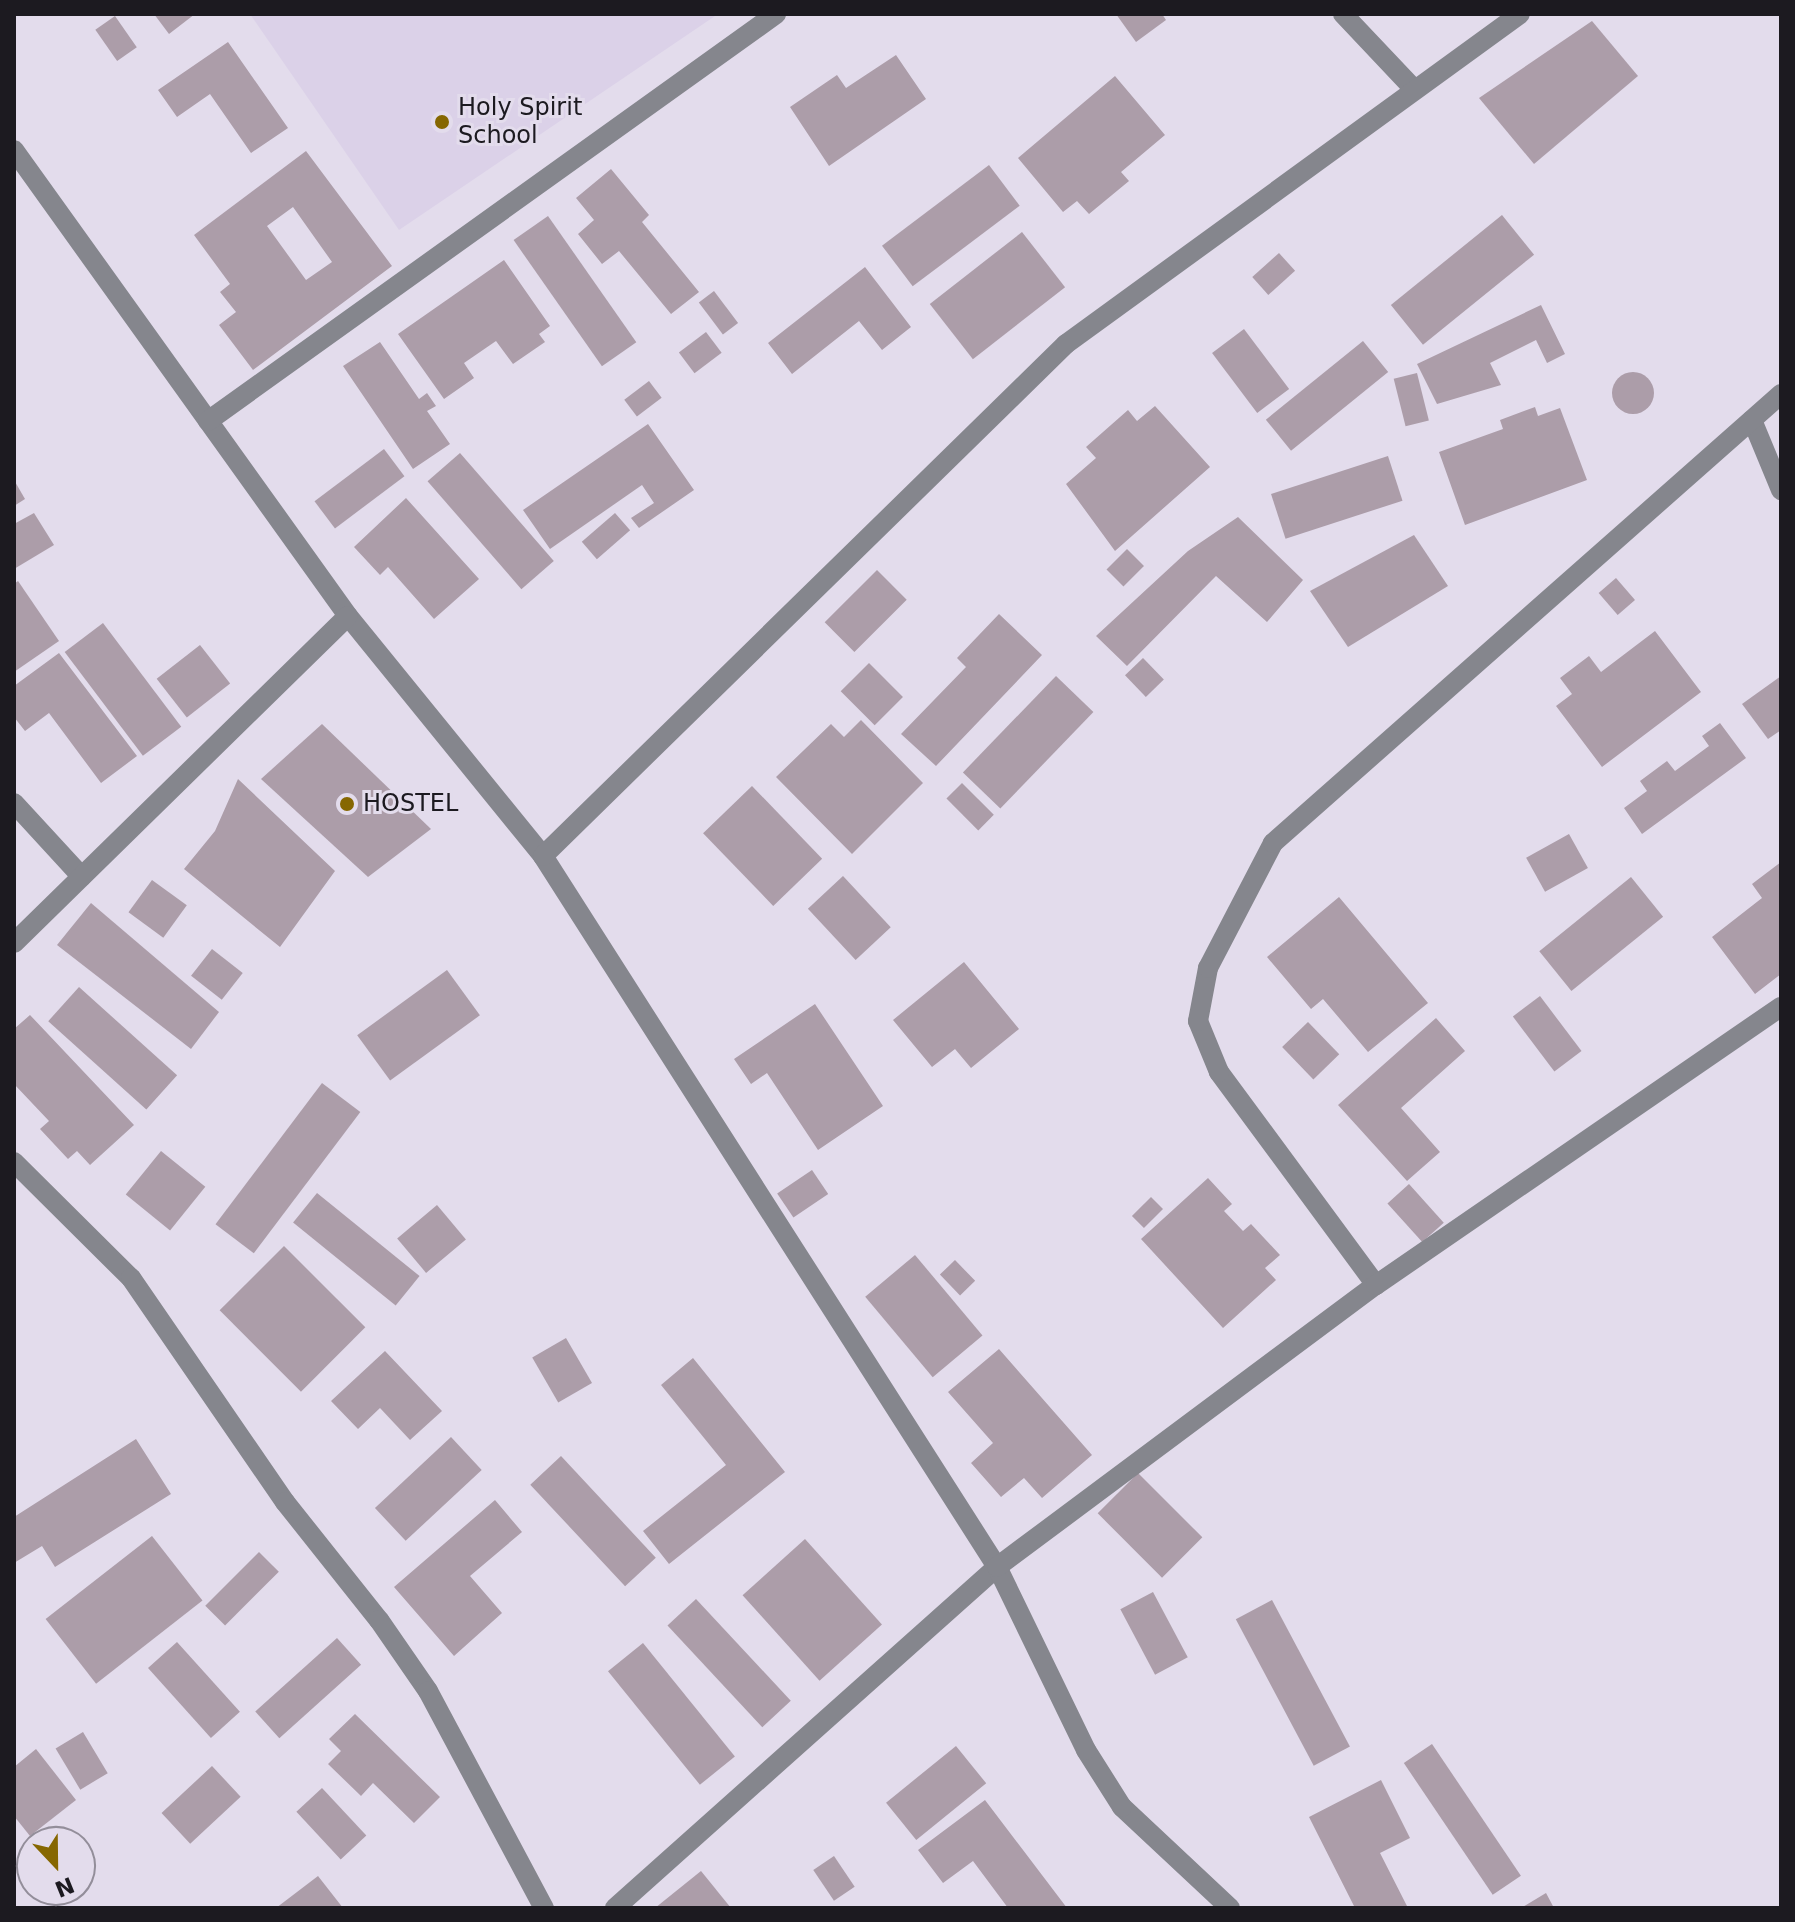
<!DOCTYPE html>
<style>
body{margin:0}
#map{position:relative;width:1795px;height:1922px;overflow:hidden;background:#e3dcec;font-family:"DejaVu Sans",sans-serif}
div>[style]{position:absolute}
.built>*{inset:0;background:#dbd1e8}
.building>*{inset:0;background:#ac9da9;transform-origin:0 0}
.round{border-radius:50%}
.street>*{height:20px;margin:-10px;padding:0 10px;transform-origin:10px;border-radius:10px;background:#85868d}
.dots>*{width:22px;height:22px;translate:-50% -50%;box-sizing:border-box;border:4px solid #e3dcec;border-radius:50%}
span{translate:-50% -50%;white-space:nowrap;text-align:center;line-height:1.15;-webkit-text-stroke:6px #e3dcec;paint-order:stroke}
.poi-label{font-size:24px;color:#1c1a20}
.left{translate:0 -50%;text-align:left}
.frame{position:absolute;inset:0;border:16px solid #1c1a20;pointer-events:none}
.north{position:absolute;left:16px;top:1826px;width:80px;height:80px;box-sizing:border-box;background:#e3dcec;border:2px solid #938e9a;border-radius:50%;rotate:158deg;font-size:22px;font-weight:700;line-height:32px;text-align:center;color:#1c1a20}
.north::after{content:'';display:block;margin:auto;width:28px;height:36px;background:#866701;clip-path:polygon(50% 0,100% 100%,50% 72%,0 100%)}
</style>
<div id="map">
<div class="built">
<div style="clip-path:polygon(250px 14px,718px 14px,399px 230px)"></div>
</div>
<div class="building">
<div style="clip-path:polygon(154px 14px,195px 14px,169px 34px)"></div>
<div style="clip-path:polygon(1116px 14px,1162px 14px,1166px 20px,1136px 42px)"></div>
<div style="left:115px;top:16px;width:38px;height:24px;rotate:55deg"></div>
<div style="clip-path:polygon(1592px 21px,1638px 76px,1534px 164px,1479px 98px)"></div>
<div style="clip-path:polygon(228px 42px,288px 128px,251px 153px,210px 94px,177px 117px,158px 90px)"></div>
<div style="clip-path:polygon(896px 55px,926px 99px,829px 166px,790px 107px,837px 75px,846px 88px)"></div>
<div style="clip-path:polygon(1115px 76px,1165px 135px,1121px 172px,1129px 181px,1089px 214px,1077px 201px,1063px 212px,1018px 158px)"></div>
<div style="clip-path:polygon(evenodd,306px 151px,392px 266px,253px 370px,219px 325px,236px 312px,220px 292px,230px 284px,194px 235px,306px 151px,293px 207px,332px 262px,306px 280px,267px 226px,293px 207px)"></div>
<div style="left:989px;top:165px;width:51px;height:134px;rotate:53deg"></div>
<div style="clip-path:polygon(611px 169px,649px 215px,642px 222px,699px 292px,671px 314px,619px 251px,602px 264px,578px 234px,594px 220px,576px 198px)"></div>
<div style="left:1502px;top:215px;width:51px;height:143px;rotate:51deg"></div>
<div style="left:548px;top:216px;width:154px;height:42px;rotate:55deg"></div>
<div style="left:1022px;top:232px;width:70px;height:117px;rotate:52deg"></div>
<div style="left:1279px;top:253px;width:24px;height:36px;rotate:48deg"></div>
<div style="clip-path:polygon(504px 260px,550px 326px,539px 334px,545px 342px,513px 364px,496px 341px,464px 363px,474px 378px,444px 399px,398px 334px)"></div>
<div style="clip-path:polygon(865px 267px,911px 327px,882px 350px,859px 321px,792px 374px,768px 343px)"></div>
<div style="left:714px;top:291px;width:40px;height:19px;rotate:53deg"></div>
<div style="clip-path:polygon(1541px 305px,1565px 354px,1547px 363px,1536px 340px,1490px 363px,1501px 385px,1437px 404px,1417px 364px)"></div>
<div style="left:1244px;top:329px;width:75px;height:40px;rotate:53deg"></div>
<div style="left:706px;top:332px;width:26px;height:34px;rotate:53deg"></div>
<div style="left:1363px;top:341px;width:40px;height:125px;rotate:51deg"></div>
<div style="clip-path:polygon(380px 342px,419px 399px,427px 393px,436px 406px,427px 411px,450px 444px,413px 469px,343px 366px)"></div>
<div class="round" style="left:1612px;top:372px;width:42px;height:42px"></div>
<div style="left:1417px;top:373px;width:49px;height:24px;rotate:76deg"></div>
<div style="left:649px;top:381px;width:21px;height:31px;rotate:53deg"></div>
<div style="clip-path:polygon(1155px 406px,1210px 467px,1115px 551px,1066px 484px,1096px 458px,1086px 447px,1128px 410px,1137px 421px)"></div>
<div style="clip-path:polygon(1535px 407px,1538px 416px,1560px 408px,1587px 480px,1465px 525px,1439px 452px,1503px 429px,1500px 420px)"></div>
<div style="clip-path:polygon(648px 424px,694px 490px,639px 528px,631px 518px,654px 503px,642px 485px,550px 549px,523px 510px)"></div>
<div style="left:384px;top:449px;width:34px;height:87px;rotate:53deg"></div>
<div style="left:460px;top:453px;width:143px;height:43px;rotate:49deg"></div>
<div style="left:1388px;top:456px;width:47px;height:123px;rotate:72deg"></div>
<div style="clip-path:polygon(14px 480px,25px 499px,14px 506px)"></div>
<div style="clip-path:polygon(406px 498px,479px 579px,434px 619px,388px 567px,380px 575px,354px 547px)"></div>
<div style="clip-path:polygon(34px 513px,54px 545px,14px 569px,14px 524px)"></div>
<div style="left:615px;top:513px;width:23px;height:44px;rotate:49deg"></div>
<div style="clip-path:polygon(1238px 517px,1303px 580px,1267px 622px,1216px 576px,1127px 666px,1096px 636px,1188px 551px)"></div>
<div style="clip-path:polygon(1414px 535px,1448px 586px,1348px 647px,1310px 591px)"></div>
<div style="left:1127px;top:549px;width:24px;height:29px;rotate:45deg"></div>
<div style="left:877px;top:570px;width:42px;height:74px;rotate:45deg"></div>
<div style="left:1616px;top:578px;width:29px;height:23px;rotate:49deg"></div>
<div style="clip-path:polygon(18px 581px,59px 641px,14px 672px,14px 584px)"></div>
<div style="clip-path:polygon(999px 614px,1042px 655px,936px 766px,901px 734px,966px 667px,957px 658px)"></div>
<div style="left:103px;top:623px;width:130px;height:48px;rotate:53deg"></div>
<div style="clip-path:polygon(1655px 631px,1701px 692px,1602px 767px,1556px 706px,1572px 694px,1560px 678px,1589px 656px,1601px 672px)"></div>
<div style="left:200px;top:645px;width:49px;height:55px;rotate:52deg"></div>
<div style="clip-path:polygon(59px 653px,137px 756px,101px 783px,49px 713px,25px 731px,14px 717px,14px 686px)"></div>
<div style="left:1143px;top:658px;width:30px;height:25px;rotate:46deg"></div>
<div style="left:869px;top:663px;width:48px;height:40px;rotate:45deg"></div>
<div style="left:1056px;top:676px;width:52px;height:134px;rotate:44deg"></div>
<div style="clip-path:polygon(1781px 676px,1781px 730px,1768px 739px,1742px 704px)"></div>
<div style="clip-path:polygon(861px 720px,923px 783px,852px 854px,776px 777px,831px 724px,844px 737px)"></div>
<div style="clip-path:polygon(1720px 723px,1746px 758px,1642px 834px,1624px 808px,1647px 791px,1640px 781px,1667px 761px,1675px 771px,1709px 746px,1702px 736px)"></div>
<div style="clip-path:polygon(322px 724px,431px 829px,368px 877px,261px 779px)"></div>
<div style="clip-path:polygon(238px 779px,335px 871px,280px 947px,184px 869px,215px 831px)"></div>
<div style="left:962px;top:783px;width:45px;height:22px;rotate:45deg"></div>
<div style="left:752px;top:786px;width:101px;height:68px;rotate:46deg"></div>
<div style="left:1569px;top:834px;width:39px;height:49px;rotate:61deg"></div>
<div style="clip-path:polygon(1781px 862px,1781px 974px,1755px 994px,1712px 937px,1762px 898px,1752px 884px)"></div>
<div style="left:843px;top:876px;width:70px;height:48px;rotate:47deg"></div>
<div style="left:1631px;top:877px;width:51px;height:118px;rotate:51deg"></div>
<div style="left:152px;top:880px;width:43px;height:40px;rotate:36deg"></div>
<div style="clip-path:polygon(1339px 897px,1428px 1003px,1368px 1052px,1323px 999px,1311px 1009px,1267px 957px)"></div>
<div style="clip-path:polygon(91px 903px,219px 1012px,191px 1049px,57px 945px)"></div>
<div style="left:212px;top:949px;width:39px;height:34px;rotate:38deg"></div>
<div style="clip-path:polygon(964px 962px,1019px 1029px,971px 1068px,955px 1049px,932px 1067px,893px 1020px)"></div>
<div style="left:447px;top:970px;width:56px;height:111px;rotate:54deg"></div>
<div style="left:79px;top:987px;width:132px;height:46px;rotate:42deg"></div>
<div style="left:1540px;top:996px;width:69px;height:34px;rotate:53deg"></div>
<div style="clip-path:polygon(815px 1004px,883px 1106px,818px 1150px,767px 1073px,751px 1084px,734px 1059px)"></div>
<div style="clip-path:polygon(30px 1015px,134px 1125px,90px 1165px,77px 1151px,68px 1159px,40px 1129px,49px 1121px,14px 1084px,14px 1029px)"></div>
<div style="clip-path:polygon(1436px 1018px,1465px 1051px,1401px 1108px,1440px 1152px,1407px 1181px,1338px 1105px)"></div>
<div style="left:1308px;top:1022px;width:45px;height:36px;rotate:46deg"></div>
<div style="left:322px;top:1083px;width:48px;height:177px;rotate:37deg"></div>
<div style="left:161px;top:1151px;width:57px;height:56px;rotate:39deg"></div>
<div style="left:812px;top:1170px;width:29px;height:42px;rotate:56deg"></div>
<div style="clip-path:polygon(1208px 1178px,1232px 1204px,1224px 1211px,1243px 1231px,1251px 1224px,1280px 1255px,1265px 1268px,1276px 1280px,1223px 1328px,1141px 1239px)"></div>
<div style="left:1409px;top:1184px;width:52px;height:29px;rotate:48deg"></div>
<div style="left:317px;top:1193px;width:132px;height:38px;rotate:39deg"></div>
<div style="left:1151px;top:1197px;width:17px;height:27px;rotate:45deg"></div>
<div style="left:437px;top:1205px;width:45px;height:52px;rotate:50deg"></div>
<div style="left:284px;top:1246px;width:115px;height:91px;rotate:45deg"></div>
<div style="left:915px;top:1255px;width:105px;height:65px;rotate:50deg"></div>
<div style="left:955px;top:1260px;width:29px;height:21px;rotate:46deg"></div>
<div style="left:566px;top:1338px;width:52px;height:39px;rotate:60deg"></div>
<div style="clip-path:polygon(999px 1349px,1092px 1455px,1042px 1498px,1024px 1478px,1001px 1497px,971px 1463px,993px 1443px,948px 1392px)"></div>
<div style="clip-path:polygon(385px 1351px,442px 1411px,410px 1440px,380px 1408px,358px 1429px,331px 1401px)"></div>
<div style="clip-path:polygon(693px 1358px,785px 1472px,669px 1564px,643px 1531px,726px 1465px,661px 1385px)"></div>
<div style="left:451px;top:1437px;width:45px;height:104px;rotate:47deg"></div>
<div style="clip-path:polygon(136px 1439px,171px 1494px,55px 1567px,42px 1546px,14px 1563px,14px 1517px)"></div>
<div style="left:561px;top:1456px;width:139px;height:42px;rotate:47deg"></div>
<div style="left:1138px;top:1473px;width:91px;height:57px;rotate:45deg"></div>
<div style="clip-path:polygon(495px 1500px,522px 1532px,470px 1576px,502px 1613px,454px 1656px,394px 1587px)"></div>
<div style="left:152px;top:1536px;width:82px;height:135px;rotate:52deg"></div>
<div style="left:805px;top:1539px;width:115px;height:84px;rotate:48deg"></div>
<div style="left:259px;top:1552px;width:28px;height:76px;rotate:45deg"></div>
<div style="left:1153px;top:1592px;width:74px;height:37px;rotate:62deg"></div>
<div style="left:696px;top:1599px;width:139px;height:39px;rotate:47deg"></div>
<div style="left:1272px;top:1600px;width:166px;height:41px;rotate:62deg"></div>
<div style="left:337px;top:1638px;width:36px;height:110px;rotate:48deg"></div>
<div style="left:177px;top:1642px;width:94px;height:39px;rotate:48deg"></div>
<div style="left:643px;top:1643px;width:146px;height:45px;rotate:51deg"></div>
<div style="clip-path:polygon(355px 1714px,440px 1797px,414px 1823px,373px 1783px,361px 1796px,328px 1764px,341px 1751px,329px 1739px)"></div>
<div style="left:83px;top:1732px;width:48px;height:32px;rotate:59deg"></div>
<div style="left:1432px;top:1744px;width:159px;height:34px;rotate:56deg"></div>
<div style="left:956px;top:1746px;width:48px;height:90px;rotate:51deg"></div>
<div style="clip-path:polygon(36px 1749px,76px 1800px,30px 1836px,14px 1816px,14px 1767px)"></div>
<div style="left:212px;top:1766px;width:42px;height:69px;rotate:47deg"></div>
<div style="clip-path:polygon(1381px 1780px,1410px 1838px,1380px 1853px,1408px 1908px,1355px 1908px,1309px 1817px)"></div>
<div style="left:322px;top:1788px;width:65px;height:35px;rotate:47deg"></div>
<div style="clip-path:polygon(985px 1800px,1067px 1908px,1008px 1908px,973px 1861px,943px 1883px,918px 1850px)"></div>
<div style="left:834px;top:1856px;width:37px;height:25px;rotate:56deg"></div>
<div style="clip-path:polygon(701px 1871px,731px 1908px,655px 1908px)"></div>
<div style="clip-path:polygon(318px 1876px,343px 1908px,276px 1908px)"></div>
<div style="clip-path:polygon(1546px 1893px,1554px 1908px,1521px 1908px)"></div>
</div>
<div class="street">
<div style="left:1343px;top:14px;width:103px;rotate:46.6deg"></div>
<div style="left:14px;top:150px;width:573px;rotate:54.37deg"></div>
<div style="left:348px;top:616px;width:309px;rotate:50.9deg"></div>
<div style="left:543px;top:856px;width:844px;rotate:57.44deg"></div>
<div style="left:997px;top:1567px;width:512px;rotate:138.25deg"></div>
<div style="left:1752px;top:420px;width:76px;rotate:67.5deg"></div>
<div style="left:208px;top:421px;width:699px;rotate:-35.62deg"></div>
<div style="left:14px;top:803px;width:100px;rotate:47.4deg"></div>
<div style="left:543px;top:856px;width:732px;rotate:-44.39deg"></div>
<div style="left:1066px;top:344px;width:561px;rotate:-36.01deg"></div>
<div style="left:14px;top:943px;width:467px;rotate:-44.4deg"></div>
<div style="left:14px;top:1162px;width:165px;rotate:44.8deg"></div>
<div style="left:131px;top:1278px;width:272px;rotate:55.5deg"></div>
<div style="left:285px;top:1502px;width:151px;rotate:51.5deg"></div>
<div style="left:379px;top:1620px;width:86px;rotate:55.4deg"></div>
<div style="left:428px;top:1691px;width:246px;rotate:61.9deg"></div>
<div style="left:1376px;top:1285px;width:265px;rotate:-126.4deg"></div>
<div style="left:1219px;top:1072px;width:55px;rotate:-112.4deg"></div>
<div style="left:1198px;top:1021px;width:54px;rotate:-79.3deg"></div>
<div style="left:1208px;top:968px;width:141px;rotate:-62.5deg"></div>
<div style="left:1273px;top:843px;width:678px;rotate:-41.47deg"></div>
<div style="left:1230px;top:1908px;width:148px;rotate:-136.9deg"></div>
<div style="left:1122px;top:1807px;width:67px;rotate:-122.3deg"></div>
<div style="left:1086px;top:1750px;width:203px;rotate:-115.9deg"></div>
<div style="left:997px;top:1567px;width:472px;rotate:-36.7deg"></div>
<div style="left:1376px;top:1285px;width:491px;rotate:-34.5deg"></div>
</div>
<div class="dots">
<div style="left:442px;top:122px;background:#866701"></div>
<div style="left:347px;top:804px;background:#866701"></div>
</div>
<div class="poi-label">
<span class="left" style="left:458px;top:122px">Holy Spirit<br>School</span>
<span class="left" style="left:363px;top:804px">HOSTEL</span>
</div>
<div class="frame"></div>
<div class="north">N</div>
</div>
